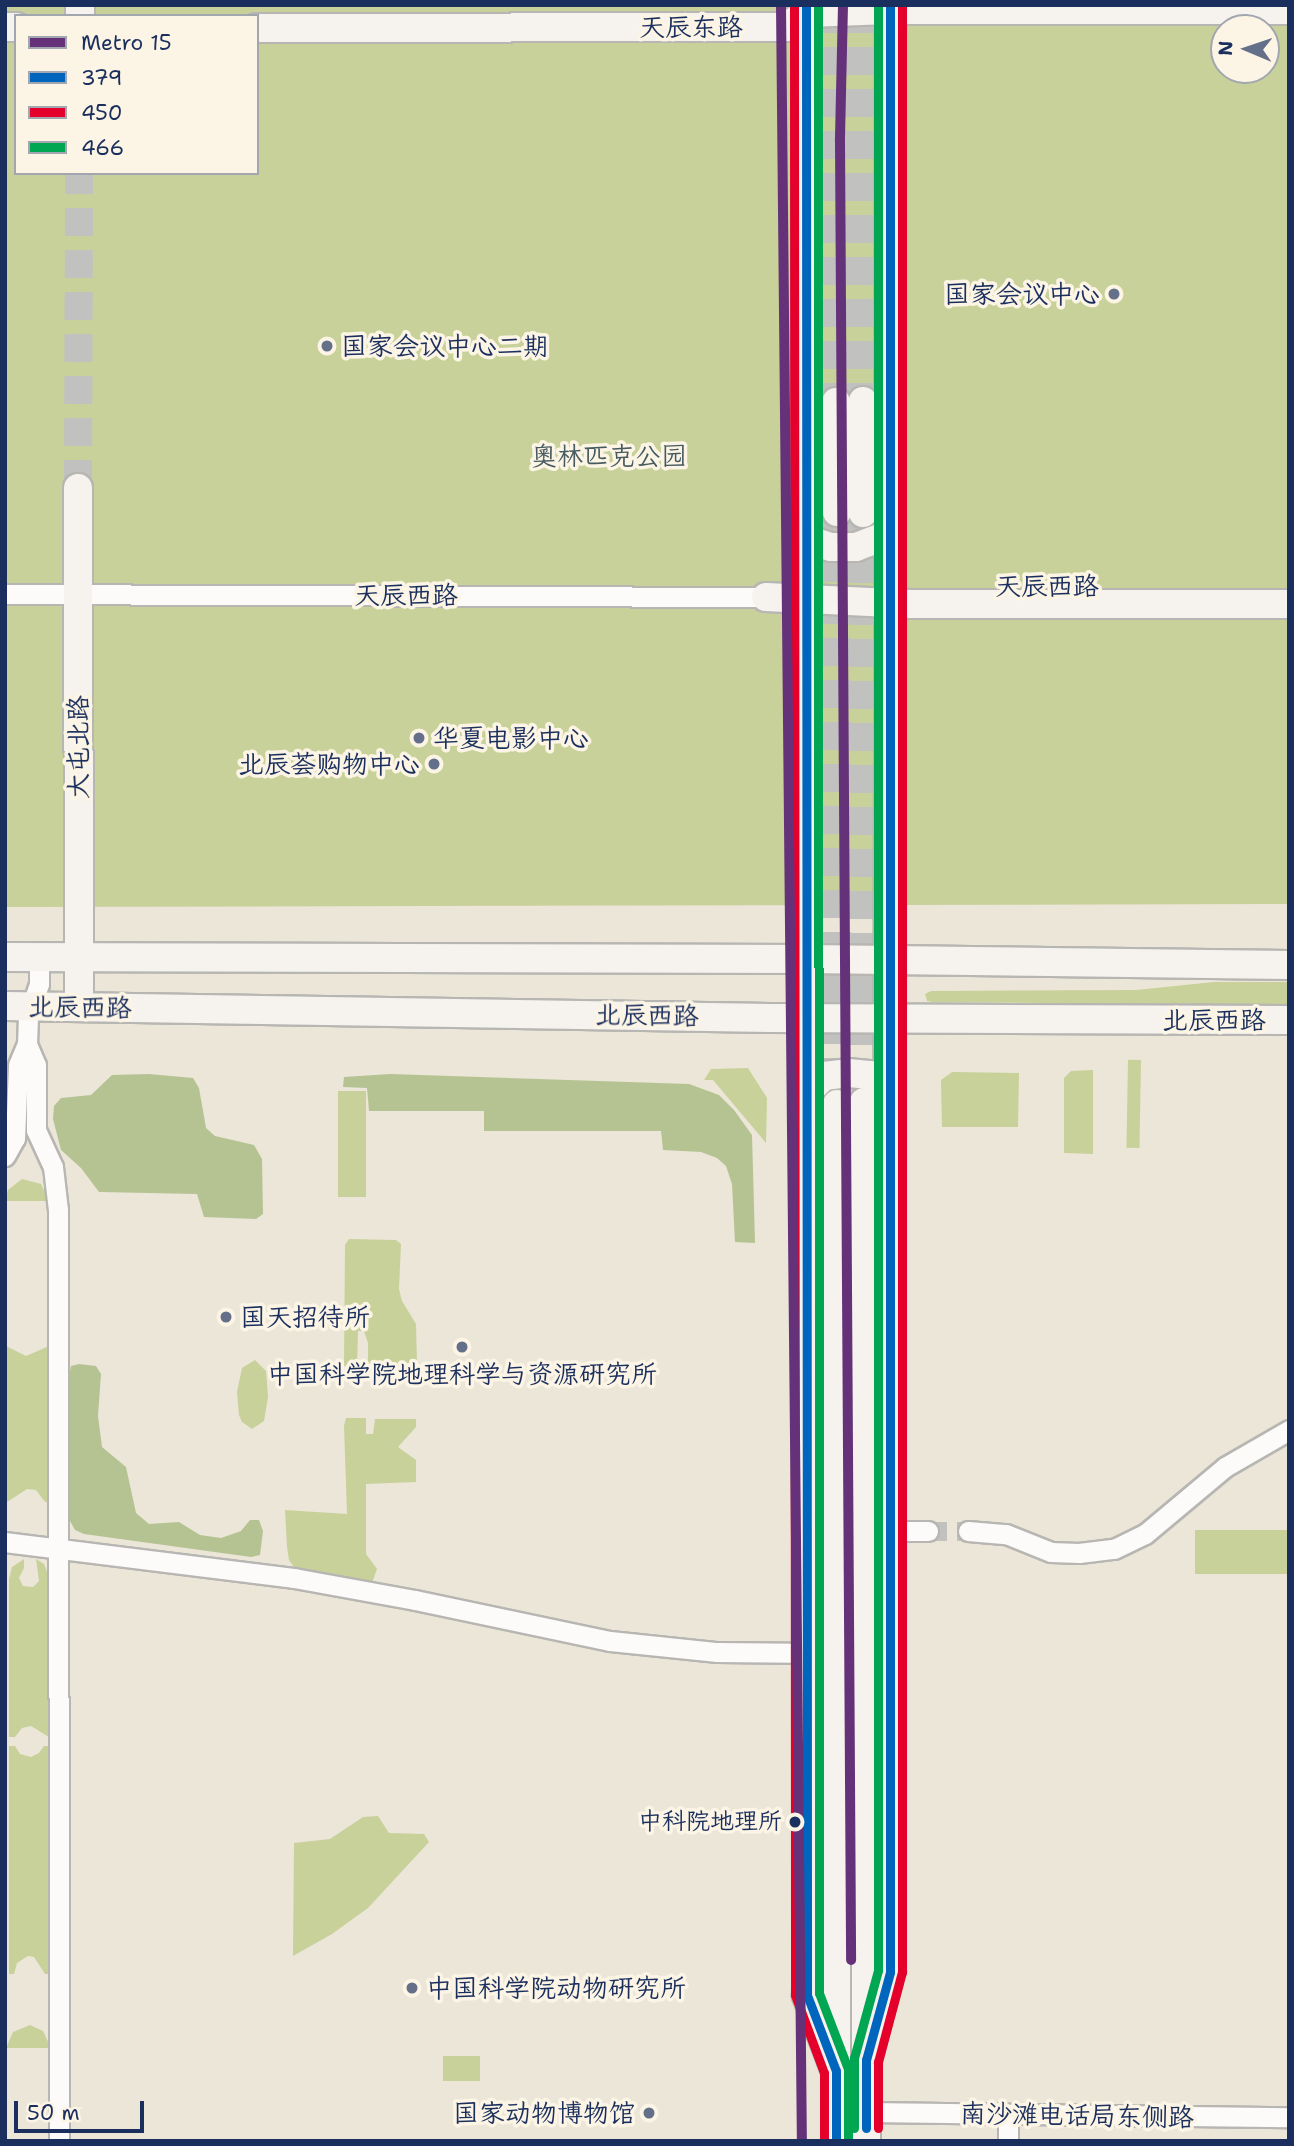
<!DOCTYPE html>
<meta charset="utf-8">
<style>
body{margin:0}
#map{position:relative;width:1294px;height:2146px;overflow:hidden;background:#ebe6d8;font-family:"Shantell Sans","LXGW WenKai TC",sans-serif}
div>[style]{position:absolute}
.green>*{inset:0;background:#c8d199;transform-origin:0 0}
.forest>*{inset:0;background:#b5c393}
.street-tunnel>*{height:19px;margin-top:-9.5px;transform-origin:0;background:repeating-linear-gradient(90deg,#c1c1c0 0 19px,transparent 0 29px)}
.secondary-tunnel>*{height:28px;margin-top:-14px;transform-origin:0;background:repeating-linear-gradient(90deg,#c1c1c0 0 28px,transparent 0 42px)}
.roads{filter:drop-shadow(2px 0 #b7b6b2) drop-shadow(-2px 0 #b7b6b2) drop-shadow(0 2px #b7b6b2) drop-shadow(0 -2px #b7b6b2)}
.street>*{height:19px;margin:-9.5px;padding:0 9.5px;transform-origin:9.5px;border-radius:9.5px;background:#fcfbf9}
.secondary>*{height:28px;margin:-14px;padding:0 14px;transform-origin:14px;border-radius:14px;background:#f6f3ee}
.bus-1>*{height:9px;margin:-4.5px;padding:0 4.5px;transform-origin:4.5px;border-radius:4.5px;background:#0065bd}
.bus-2>*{height:9px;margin:-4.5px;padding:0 4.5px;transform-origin:4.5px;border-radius:4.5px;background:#e4002b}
.bus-3>*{height:9px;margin:-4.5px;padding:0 4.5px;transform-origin:4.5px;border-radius:4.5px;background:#00a651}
.metro-1>*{height:10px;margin:-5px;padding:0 5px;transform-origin:5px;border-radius:5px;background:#653279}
.dots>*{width:19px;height:19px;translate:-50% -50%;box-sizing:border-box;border:4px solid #fcf5e5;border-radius:50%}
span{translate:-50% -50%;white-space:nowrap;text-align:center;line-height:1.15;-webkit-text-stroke:7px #fcf5e5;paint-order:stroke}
.bus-label{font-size:24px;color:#1b2f5e}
.right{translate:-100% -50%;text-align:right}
.street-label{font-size:26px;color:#1b2f5e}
.poi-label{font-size:26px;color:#1b2f5e}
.left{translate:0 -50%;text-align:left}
.park-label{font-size:26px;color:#465a60}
.frame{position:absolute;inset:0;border:7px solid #1b2f5e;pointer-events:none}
.legend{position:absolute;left:14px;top:14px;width:245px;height:161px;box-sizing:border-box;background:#fcf5e5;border:2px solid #a2a6af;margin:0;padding:9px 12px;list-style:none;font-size:21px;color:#1b2f5e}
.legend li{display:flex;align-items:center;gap:14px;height:35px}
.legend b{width:35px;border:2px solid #a2a6af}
.north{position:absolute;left:1210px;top:14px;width:70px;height:70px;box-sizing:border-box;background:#fcf5e5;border:2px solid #a2a6af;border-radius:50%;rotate:272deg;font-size:19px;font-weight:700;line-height:28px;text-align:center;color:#1b2f5e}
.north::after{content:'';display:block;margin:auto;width:24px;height:32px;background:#646f89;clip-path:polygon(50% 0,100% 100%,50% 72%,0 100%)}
.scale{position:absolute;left:14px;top:2101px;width:130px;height:32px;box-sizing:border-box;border:4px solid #1b2f5e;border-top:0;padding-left:9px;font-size:21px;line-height:24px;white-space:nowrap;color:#1b2f5e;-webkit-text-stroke:5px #fcf5e5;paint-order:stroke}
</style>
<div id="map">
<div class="green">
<div style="clip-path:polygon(evenodd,5px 5px,1289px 5px,1289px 904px,5px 907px,5px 5px,16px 16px,257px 16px,257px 173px,16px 173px,16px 16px,5px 5px,1224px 28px,1266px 28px,1266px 70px,1224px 70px,1224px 28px)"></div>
<div style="clip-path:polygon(1214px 982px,1289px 982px,1289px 1005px,932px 1002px,927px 1001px,925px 994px,931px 991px,1136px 990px)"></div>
<div style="left:1141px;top:1060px;width:88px;height:13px;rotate:91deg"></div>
<div style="clip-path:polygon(748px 1068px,767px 1098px,766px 1143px,713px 1080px,704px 1080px,711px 1069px)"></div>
<div style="clip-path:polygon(1093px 1070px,1093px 1154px,1064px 1153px,1064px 1078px,1071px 1071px)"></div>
<div style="clip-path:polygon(952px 1072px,1019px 1073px,1018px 1127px,942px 1127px,941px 1080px)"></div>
<div style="left:338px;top:1091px;width:28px;height:106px"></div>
<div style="clip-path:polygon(22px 1179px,41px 1184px,49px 1201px,5px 1201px,8px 1190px)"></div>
<div style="clip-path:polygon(349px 1239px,396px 1240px,401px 1244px,399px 1289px,402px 1301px,416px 1324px,417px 1363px,399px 1363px,399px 1368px,368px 1367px,368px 1343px,364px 1331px,358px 1331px,357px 1367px,344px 1366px,345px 1245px)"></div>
<div style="clip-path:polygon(6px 1346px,26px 1356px,49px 1346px,49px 1502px,45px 1502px,36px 1490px,27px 1489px,7px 1502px)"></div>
<div style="clip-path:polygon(255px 1360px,266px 1371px,268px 1397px,264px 1421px,252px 1429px,242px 1422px,239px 1415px,237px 1392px,242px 1368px)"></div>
<div style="clip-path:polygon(346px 1418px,366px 1418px,366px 1434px,373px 1434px,375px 1419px,416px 1419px,416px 1427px,398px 1447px,416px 1460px,416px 1482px,366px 1484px,366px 1554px,377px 1569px,372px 1583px,315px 1576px,294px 1567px,289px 1560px,287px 1547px,285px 1510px,347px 1514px,344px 1426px)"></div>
<div style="left:1195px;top:1530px;width:94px;height:44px"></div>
<div style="clip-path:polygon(24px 1559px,24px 1568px,19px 1578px,23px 1586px,33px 1587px,39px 1581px,36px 1559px,44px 1564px,48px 1574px,49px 1737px,31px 1726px,22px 1728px,15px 1737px,9px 1737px,9px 1579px,12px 1567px)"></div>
<div style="clip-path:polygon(9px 1746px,15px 1746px,20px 1754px,31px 1757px,39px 1753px,44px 1746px,49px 1746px,49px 1974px,45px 1974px,34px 1957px,28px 1956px,17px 1963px,14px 1974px,9px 1974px)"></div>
<div style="clip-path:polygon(378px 1816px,389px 1833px,424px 1834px,429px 1842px,368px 1908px,332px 1934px,293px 1956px,294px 1843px,330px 1839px,363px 1817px)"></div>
<div style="clip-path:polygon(30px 2025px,43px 2031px,51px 2048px,6px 2048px,13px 2032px)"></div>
<div style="left:443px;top:2056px;width:37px;height:25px"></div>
</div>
<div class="forest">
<div style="clip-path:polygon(149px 1074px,193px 1078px,199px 1088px,206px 1128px,215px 1136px,254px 1145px,262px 1159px,263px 1214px,256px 1219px,204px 1217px,197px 1194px,99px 1192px,81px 1168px,61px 1150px,53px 1119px,54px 1106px,61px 1098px,91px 1095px,112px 1075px)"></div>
<div style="clip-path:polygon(390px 1074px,689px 1084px,719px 1095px,734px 1110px,752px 1135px,755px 1243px,735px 1242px,732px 1184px,726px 1166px,717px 1158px,701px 1152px,663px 1150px,661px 1131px,484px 1131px,484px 1111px,369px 1111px,367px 1088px,343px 1087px,344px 1077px)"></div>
<div style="clip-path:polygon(79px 1364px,96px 1366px,101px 1374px,98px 1416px,102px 1447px,126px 1467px,136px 1513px,149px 1524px,179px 1522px,200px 1535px,221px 1538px,241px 1531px,250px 1520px,259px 1520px,263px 1531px,260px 1555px,251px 1557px,84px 1534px,75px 1530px,70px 1521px,69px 1376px,71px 1366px)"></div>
</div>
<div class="street-tunnel">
<div style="left:928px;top:1531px;width:40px"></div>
</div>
<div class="secondary-tunnel">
<div style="left:836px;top:5px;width:397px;rotate:90deg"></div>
<div style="left:863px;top:5px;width:396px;rotate:90deg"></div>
<div style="left:78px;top:488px;width:315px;rotate:-89.8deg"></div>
<div style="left:837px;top:512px;width:592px;rotate:90deg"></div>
<div style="left:863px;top:513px;width:586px;rotate:89.9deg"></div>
</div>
<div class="roads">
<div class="street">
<div style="left:5px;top:594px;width:761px;rotate:0.23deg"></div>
<div style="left:39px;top:957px;width:27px;rotate:90deg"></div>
<div style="left:39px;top:984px;width:34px;rotate:109deg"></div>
<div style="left:28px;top:1016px;width:28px;rotate:92deg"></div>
<div style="left:27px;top:1044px;width:23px;rotate:67deg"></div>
<div style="left:36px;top:1065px;width:65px;rotate:90deg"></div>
<div style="left:36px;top:1130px;width:41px;rotate:65.3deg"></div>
<div style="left:53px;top:1167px;width:43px;rotate:83.4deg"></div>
<div style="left:58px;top:1210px;width:931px;rotate:89.94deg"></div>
<div style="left:5px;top:1156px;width:21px;rotate:-61deg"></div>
<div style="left:15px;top:1138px;width:73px;rotate:-87.6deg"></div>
<div style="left:18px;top:1065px;width:23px;rotate:-67deg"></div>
<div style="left:888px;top:1531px;width:40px"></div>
<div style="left:968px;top:1531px;width:38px;rotate:5deg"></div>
<div style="left:1006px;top:1534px;width:48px;rotate:21.8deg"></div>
<div style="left:1051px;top:1552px;width:28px;rotate:2deg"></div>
<div style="left:1079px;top:1553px;width:35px;rotate:-7deg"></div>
<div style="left:1114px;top:1549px;width:34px;rotate:-26deg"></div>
<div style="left:1145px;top:1534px;width:104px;rotate:-39.9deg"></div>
<div style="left:1225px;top:1467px;width:74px;rotate:-30deg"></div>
<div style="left:5px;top:1542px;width:291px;rotate:7.1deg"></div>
<div style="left:294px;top:1578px;width:123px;rotate:10.3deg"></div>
<div style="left:415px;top:1600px;width:199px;rotate:11.9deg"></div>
<div style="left:610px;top:1641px;width:108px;rotate:5.9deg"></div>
<div style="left:717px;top:1652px;width:90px;rotate:0.6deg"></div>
<div style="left:866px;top:2112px;width:423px;rotate:0.7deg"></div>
<div style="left:1008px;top:2141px;width:27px;rotate:-90deg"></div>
</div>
<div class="secondary">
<div style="left:806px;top:5px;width:1990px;rotate:89.97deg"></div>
<div style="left:807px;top:1995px;width:81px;rotate:69.1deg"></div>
<div style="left:80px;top:16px;width:11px;rotate:-90deg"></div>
<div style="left:5px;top:27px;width:11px"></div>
<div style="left:257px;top:28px;width:529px;rotate:-0.11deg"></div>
<div style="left:786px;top:27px;width:24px;rotate:-35deg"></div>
<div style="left:806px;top:13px;width:84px;rotate:-2deg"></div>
<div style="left:890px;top:10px;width:399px"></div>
<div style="left:863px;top:401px;width:112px;rotate:90deg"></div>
<div style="left:836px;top:402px;width:110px;rotate:89.5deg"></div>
<div style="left:78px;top:488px;width:518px;rotate:89.89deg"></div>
<div style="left:806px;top:539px;width:26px;rotate:18deg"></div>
<div style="left:831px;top:547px;width:25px"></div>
<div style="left:856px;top:547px;width:34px;rotate:-21deg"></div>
<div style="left:766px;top:597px;width:145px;rotate:2.8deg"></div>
<div style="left:911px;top:604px;width:378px"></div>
<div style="left:5px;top:957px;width:802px;rotate:0.14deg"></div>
<div style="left:807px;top:959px;width:482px;rotate:0.7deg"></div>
<div style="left:5px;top:1006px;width:766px;rotate:0.9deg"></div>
<div style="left:771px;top:1018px;width:518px;rotate:0.22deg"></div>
<div style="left:807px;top:1092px;width:23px;rotate:-43deg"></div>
<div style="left:824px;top:1076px;width:24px;rotate:-7deg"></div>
<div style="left:848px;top:1073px;width:21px;rotate:5deg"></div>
<div style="left:869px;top:1075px;width:25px;rotate:40deg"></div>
<div style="left:864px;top:1102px;width:1039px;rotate:89.89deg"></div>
<div style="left:866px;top:2060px;width:91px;rotate:-74.7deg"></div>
<div style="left:890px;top:1972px;width:411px;rotate:-90.3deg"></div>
<div style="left:888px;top:1561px;width:1556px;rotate:-89.93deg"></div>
<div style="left:836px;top:2141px;width:1037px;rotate:-89.94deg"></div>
</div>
</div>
<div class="bus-1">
<div style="left:806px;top:5px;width:1990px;rotate:89.97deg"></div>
<div style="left:807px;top:1995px;width:81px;rotate:69.1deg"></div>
<div style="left:836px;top:2071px;width:70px;rotate:90deg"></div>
<div style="left:866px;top:2128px;width:68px;rotate:-90deg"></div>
<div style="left:866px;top:2060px;width:91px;rotate:-74.7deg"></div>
<div style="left:890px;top:1972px;width:1967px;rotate:-90deg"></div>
</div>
<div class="bus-2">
<div style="left:794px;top:5px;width:1990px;rotate:89.97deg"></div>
<div style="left:795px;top:1995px;width:83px;rotate:69.6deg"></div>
<div style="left:824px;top:2073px;width:68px;rotate:90deg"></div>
<div style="left:878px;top:2128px;width:66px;rotate:-90deg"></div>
<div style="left:878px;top:2062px;width:93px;rotate:-75.1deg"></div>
<div style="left:902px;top:1972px;width:1967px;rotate:-90deg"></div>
</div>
<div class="bus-3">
<div style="left:818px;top:5px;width:1988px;rotate:89.97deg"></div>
<div style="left:819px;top:1993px;width:81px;rotate:69.1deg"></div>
<div style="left:848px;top:2069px;width:72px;rotate:90deg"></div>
<div style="left:854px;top:2128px;width:70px;rotate:-90deg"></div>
<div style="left:854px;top:2058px;width:91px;rotate:-74.7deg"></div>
<div style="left:878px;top:1970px;width:1965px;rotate:-90deg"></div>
</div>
<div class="metro-1">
<div style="left:781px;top:5px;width:2136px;rotate:89.44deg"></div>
<div style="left:843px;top:5px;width:137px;rotate:91.3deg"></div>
<div style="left:840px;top:142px;width:1818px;rotate:89.65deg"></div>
</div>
<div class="dots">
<div style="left:1114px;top:294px;background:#646f89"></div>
<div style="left:327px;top:346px;background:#646f89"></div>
<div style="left:419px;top:738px;background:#646f89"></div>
<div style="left:434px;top:764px;background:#646f89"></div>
<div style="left:226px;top:1317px;background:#646f89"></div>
<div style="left:462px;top:1347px;background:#646f89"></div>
<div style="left:795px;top:1822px;background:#1b2f5e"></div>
<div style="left:412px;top:1988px;background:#646f89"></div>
<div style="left:649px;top:2113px;background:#646f89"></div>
</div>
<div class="bus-label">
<span class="right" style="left:782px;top:1822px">中科院地理所</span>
</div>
<div class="street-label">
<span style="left:691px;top:27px">天辰东路</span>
<span style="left:1047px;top:586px">天辰西路</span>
<span style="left:406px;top:595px">天辰西路</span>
<span style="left:78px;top:747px;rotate:-90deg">大屯北路</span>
<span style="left:80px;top:1007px;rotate:1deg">北辰西路</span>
<span style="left:647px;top:1015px;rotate:1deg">北辰西路</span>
<span style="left:1214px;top:1020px">北辰西路</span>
<span style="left:1077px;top:2115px;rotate:1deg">南沙滩电话局东侧路</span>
</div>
<div class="poi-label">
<span class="right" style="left:1100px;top:294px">国家会议中心</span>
<span class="left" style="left:341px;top:346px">国家会议中心二期</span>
<span class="left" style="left:433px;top:738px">华夏电影中心</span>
<span class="right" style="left:420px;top:764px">北辰荟购物中心</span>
<span class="left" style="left:240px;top:1317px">国天招待所</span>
<span style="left:462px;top:1374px">中国科学院地理科学与资源研究所</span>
<span class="left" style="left:426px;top:1988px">中国科学院动物研究所</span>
<span class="right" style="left:635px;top:2113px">国家动物博物馆</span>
</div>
<div class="park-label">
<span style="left:609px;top:456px">奥林匹克公园</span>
</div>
<div class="frame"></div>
<ul class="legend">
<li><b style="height:9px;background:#653279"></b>Metro 15</li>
<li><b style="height:9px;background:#0065bd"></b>379</li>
<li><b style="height:9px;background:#e4002b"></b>450</li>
<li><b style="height:9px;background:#00a651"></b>466</li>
</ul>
<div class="north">N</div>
<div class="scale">50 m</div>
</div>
